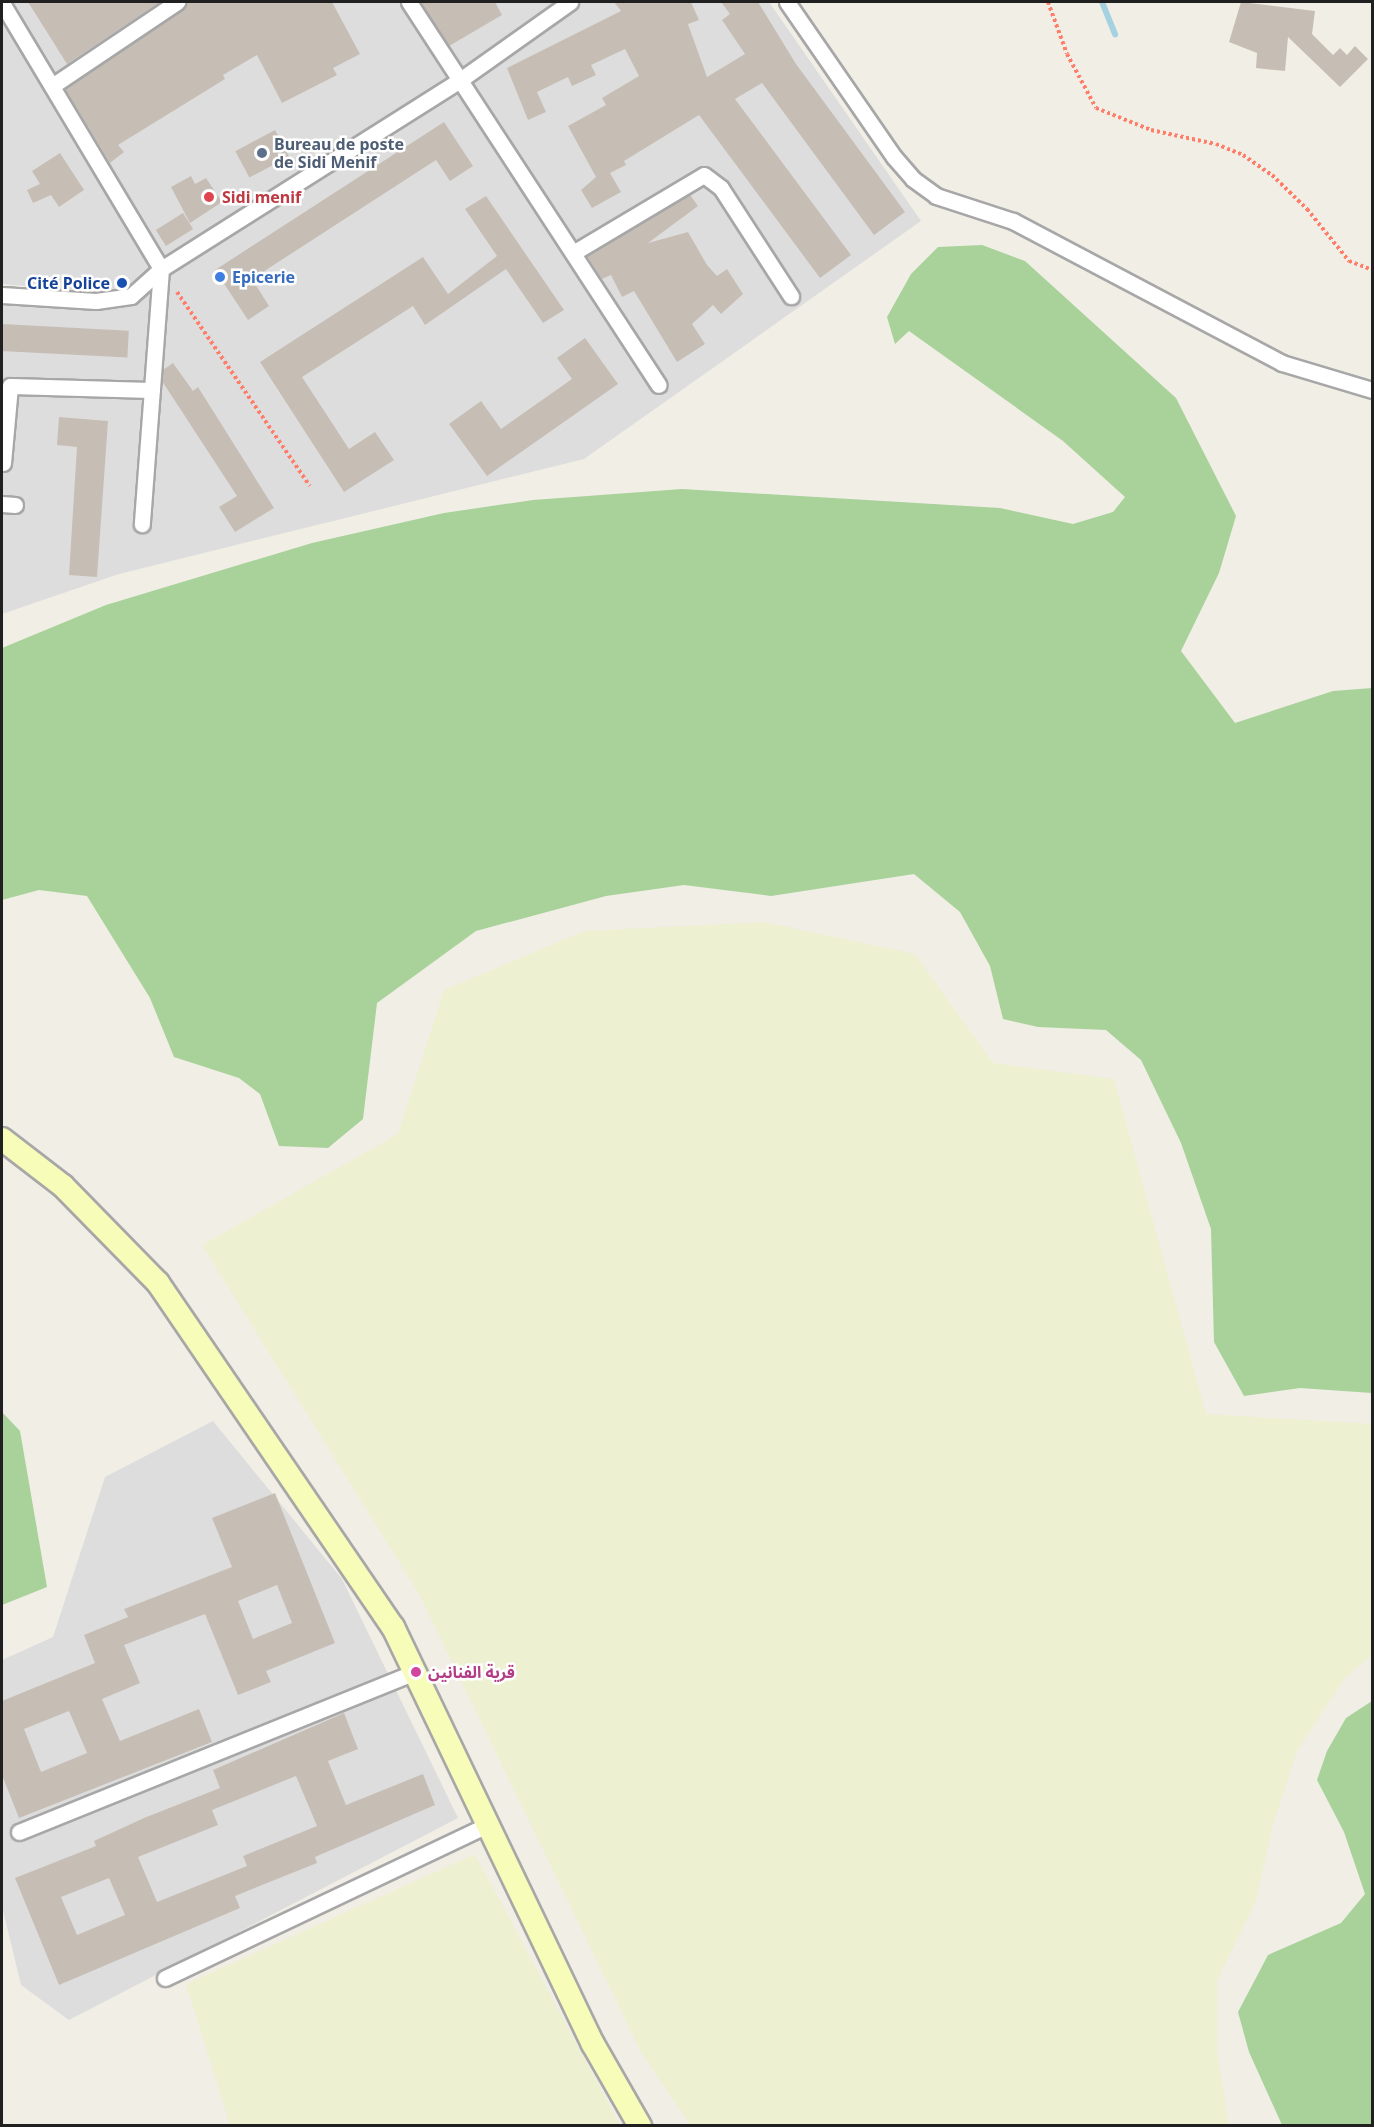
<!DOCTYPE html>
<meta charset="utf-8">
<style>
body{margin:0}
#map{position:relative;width:1374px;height:2127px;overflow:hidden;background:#f1eee6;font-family:"Noto Sans","Noto Sans Arabic",sans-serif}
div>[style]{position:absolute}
.residential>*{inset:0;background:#dedddd}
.farmland>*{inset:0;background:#edf0d1}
.forest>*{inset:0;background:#a8d299}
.stream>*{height:6px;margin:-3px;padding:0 3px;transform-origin:3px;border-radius:3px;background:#a5d1e1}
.building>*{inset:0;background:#c6beb5;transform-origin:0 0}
.path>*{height:4px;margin-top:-2px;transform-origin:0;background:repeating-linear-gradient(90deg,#ff7e6a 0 3px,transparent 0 6px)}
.roads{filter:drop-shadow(2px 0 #a7a7a7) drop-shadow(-2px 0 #a7a7a7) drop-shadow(0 2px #a7a7a7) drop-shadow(0 -2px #a7a7a7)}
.street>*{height:15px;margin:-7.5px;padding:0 7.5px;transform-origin:7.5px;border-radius:7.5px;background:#fff}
.secondary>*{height:22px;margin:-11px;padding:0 11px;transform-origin:11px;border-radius:11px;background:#f7fdb9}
.dots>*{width:16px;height:16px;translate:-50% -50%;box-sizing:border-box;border:3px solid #fff;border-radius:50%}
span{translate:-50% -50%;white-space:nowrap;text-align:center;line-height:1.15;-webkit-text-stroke:5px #fff;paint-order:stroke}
.service-label{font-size:16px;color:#4e5e75;font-weight:700}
.left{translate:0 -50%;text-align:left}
.health-label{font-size:16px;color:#be3a42;font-weight:700}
.shop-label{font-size:16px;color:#366cbe;font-weight:700}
.transit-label{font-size:16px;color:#164399;font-weight:700}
.right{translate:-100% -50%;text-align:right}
.hotel-label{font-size:16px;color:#b23c85;font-weight:700}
.frame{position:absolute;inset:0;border:3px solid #202020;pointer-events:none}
</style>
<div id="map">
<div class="residential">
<div style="clip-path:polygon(2px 2px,769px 2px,921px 221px,584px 459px,119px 574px,2px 614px,2px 296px,127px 295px,2px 284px)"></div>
<div style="clip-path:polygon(213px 1421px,342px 1579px,458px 1818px,69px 2020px,21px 1985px,2px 1906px,2px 1660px,53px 1637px,105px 1477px)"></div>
</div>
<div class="farmland">
<div style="clip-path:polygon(764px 922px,915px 954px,993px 1063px,1114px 1079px,1206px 1414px,1372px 1424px,1372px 1655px,1345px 1678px,1297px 1751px,1272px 1828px,1256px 1901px,1217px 1981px,1217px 2052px,1229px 2125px,690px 2125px,641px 2052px,419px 1594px,202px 1245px,398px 1134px,444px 990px,584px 931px)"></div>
<div style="clip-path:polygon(475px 1854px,620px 2125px,230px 2125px,186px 1984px)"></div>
</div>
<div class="forest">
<div style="clip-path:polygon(982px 245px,1025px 261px,1176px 398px,1236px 516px,1219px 573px,1181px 651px,1235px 723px,1333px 691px,1372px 688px,1372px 1393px,1300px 1388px,1244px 1396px,1214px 1342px,1211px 1229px,1181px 1143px,1141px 1060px,1106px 1030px,1038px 1027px,1003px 1019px,990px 966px,960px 912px,914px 874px,771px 896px,684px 885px,606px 896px,476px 931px,377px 1003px,363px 1119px,328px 1148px,279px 1146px,260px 1094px,239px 1078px,174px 1057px,150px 998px,87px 896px,39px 890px,2px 900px,2px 648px,106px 605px,312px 543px,444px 513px,533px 500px,682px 489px,1000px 508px,1073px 524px,1113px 512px,1125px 497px,1063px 441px,909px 331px,895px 344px,887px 317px,911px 274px,938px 247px)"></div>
<div style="clip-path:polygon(2px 1412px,20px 1431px,47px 1587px,2px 1605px)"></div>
<div style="clip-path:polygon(1372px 1701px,1372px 2125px,1282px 2125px,1249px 2052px,1238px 2012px,1268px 1955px,1341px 1923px,1365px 1894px,1344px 1832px,1317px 1780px,1327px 1751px,1346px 1718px)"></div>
</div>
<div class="stream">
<div style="left:1102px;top:2px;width:35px;rotate:68deg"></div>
</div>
<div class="building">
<div style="clip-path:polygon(28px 2px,160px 2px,67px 64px)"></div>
<div style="clip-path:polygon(187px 2px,332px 2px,360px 54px,333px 68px,337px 75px,282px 103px,257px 55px,223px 75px,225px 79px,118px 145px,124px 152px,110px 163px,65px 89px,182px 10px)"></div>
<div style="clip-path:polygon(420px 2px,495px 2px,502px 15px,449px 46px)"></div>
<div style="clip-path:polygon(614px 2px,691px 2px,699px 20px,688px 24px,707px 77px,745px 54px,722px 20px,730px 14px,721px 2px,758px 2px,796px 64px,905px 212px,874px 235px,762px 83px,735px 99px,851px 255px,820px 278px,699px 115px,624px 161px,626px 165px,610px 173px,621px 192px,592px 208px,581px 190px,596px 177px,568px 126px,606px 105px,602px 98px,639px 76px,625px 49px,591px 65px,596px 75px,572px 86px,568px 77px,537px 92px,546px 112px,528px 120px,507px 68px,621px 11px)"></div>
<div style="clip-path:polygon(1241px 2px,1315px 11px,1312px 34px,1333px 55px,1340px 48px,1347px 55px,1355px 46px,1368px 59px,1340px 87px,1288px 37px,1285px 71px,1256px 68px,1257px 53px,1229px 42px)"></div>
<div style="clip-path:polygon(444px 122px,473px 166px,450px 181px,436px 160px,252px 279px,269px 306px,248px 320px,215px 270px)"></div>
<div style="left:275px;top:130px;width:30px;height:45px;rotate:62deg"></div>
<div style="clip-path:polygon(60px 153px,84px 190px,59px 207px,51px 195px,33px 203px,27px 190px,40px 184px,32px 171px)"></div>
<div style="clip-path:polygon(191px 176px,195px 184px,206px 178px,222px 202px,190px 223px,171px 187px)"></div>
<div style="clip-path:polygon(690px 195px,698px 206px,648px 243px,688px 232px,707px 265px,717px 276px,727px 269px,743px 294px,721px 314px,713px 305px,692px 324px,705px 344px,677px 362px,634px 291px,622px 297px,611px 275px,602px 279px,587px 256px)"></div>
<div style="clip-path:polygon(486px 196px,564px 310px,543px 323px,506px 269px,425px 325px,413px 306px,302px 377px,349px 449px,375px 432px,394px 460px,344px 492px,260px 362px,423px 257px,448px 294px,497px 256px,465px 209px)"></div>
<div style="left:183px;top:213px;width:19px;height:32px;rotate:58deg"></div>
<div style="left:2px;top:324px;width:127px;height:27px;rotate:3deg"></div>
<div style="clip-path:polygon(585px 338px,618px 384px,487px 476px,449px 424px,481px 401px,501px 429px,572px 379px,557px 358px)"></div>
<div style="clip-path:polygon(173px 363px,193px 391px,198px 387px,274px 508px,235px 532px,219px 507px,237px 496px,162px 381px,163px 370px)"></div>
<div style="clip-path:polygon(59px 417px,108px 421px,97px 577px,69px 575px,77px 447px,57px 445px)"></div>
<div style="clip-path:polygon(evenodd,275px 1493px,335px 1643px,266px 1671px,271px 1682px,238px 1695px,205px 1614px,124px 1645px,140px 1683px,102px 1699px,120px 1741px,199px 1709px,212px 1742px,19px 1818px,2px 1775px,2px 1701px,95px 1663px,84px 1635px,128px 1617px,124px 1609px,232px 1567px,212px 1518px,275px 1493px,277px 1585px,292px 1623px,253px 1639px,238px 1601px,277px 1585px,275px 1493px,69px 1711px,87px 1753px,41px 1772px,24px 1729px,69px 1711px)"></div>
<div style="clip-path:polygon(evenodd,344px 1713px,358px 1749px,328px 1761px,346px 1805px,423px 1774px,435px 1805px,315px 1857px,317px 1863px,235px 1896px,240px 1908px,59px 1985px,15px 1878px,96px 1846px,94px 1841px,144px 1818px,220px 1788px,213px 1770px,344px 1713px,296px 1776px,317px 1826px,243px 1856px,247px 1866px,157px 1902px,138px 1857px,218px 1825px,212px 1810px,296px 1776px,344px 1713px,109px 1878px,125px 1915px,77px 1935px,61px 1897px,109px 1878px)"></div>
</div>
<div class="path">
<div style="left:1048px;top:2px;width:55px;rotate:69.9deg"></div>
<div style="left:1067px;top:54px;width:61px;rotate:61.8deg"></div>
<div style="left:1096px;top:108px;width:59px;rotate:21.8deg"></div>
<div style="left:1151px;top:130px;width:66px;rotate:12.2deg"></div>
<div style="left:1216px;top:144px;width:29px;rotate:22deg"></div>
<div style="left:1243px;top:155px;width:35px;rotate:35deg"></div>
<div style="left:1272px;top:175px;width:49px;rotate:44.2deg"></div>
<div style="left:1307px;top:209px;width:67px;rotate:51.1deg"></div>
<div style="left:1349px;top:261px;width:25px;rotate:21deg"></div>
<div style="left:177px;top:292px;width:235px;rotate:55.6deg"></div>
</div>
<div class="roads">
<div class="street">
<div style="left:409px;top:2px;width:457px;rotate:56.9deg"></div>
<div style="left:787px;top:2px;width:188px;rotate:55.4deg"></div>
<div style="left:894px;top:157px;width:29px;rotate:49deg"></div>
<div style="left:913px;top:179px;width:29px;rotate:36deg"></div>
<div style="left:936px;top:196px;width:81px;rotate:18deg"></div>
<div style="left:1013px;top:221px;width:304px;rotate:27.8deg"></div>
<div style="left:1282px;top:363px;width:94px;rotate:16.7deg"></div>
<div style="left:2px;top:3px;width:310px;rotate:59.1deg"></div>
<div style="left:161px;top:269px;width:256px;rotate:94.3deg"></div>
<div style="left:52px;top:86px;width:151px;rotate:-33.9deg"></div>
<div style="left:573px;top:253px;width:152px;rotate:-30.8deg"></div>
<div style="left:704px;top:175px;width:21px;rotate:37deg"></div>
<div style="left:721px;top:188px;width:129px;rotate:57.1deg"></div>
<div style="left:2px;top:295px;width:94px;rotate:3.7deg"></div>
<div style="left:96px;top:301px;width:35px;rotate:-8deg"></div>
<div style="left:131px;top:296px;width:40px;rotate:-42deg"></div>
<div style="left:161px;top:269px;width:354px;rotate:-32.3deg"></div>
<div style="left:460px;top:80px;width:135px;rotate:-35.3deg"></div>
<div style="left:3px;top:463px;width:77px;rotate:-84.8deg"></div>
<div style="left:10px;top:386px;width:142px;rotate:1.6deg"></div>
<div style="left:2px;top:504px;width:13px;rotate:4deg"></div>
<div style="left:19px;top:1832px;width:427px;rotate:-22deg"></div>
<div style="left:165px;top:1978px;width:359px;rotate:-25.4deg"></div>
</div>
<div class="secondary">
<div style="left:2px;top:1139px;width:77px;rotate:37.6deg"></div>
<div style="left:63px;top:1186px;width:136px;rotate:45.6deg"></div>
<div style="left:158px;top:1283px;width:417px;rotate:55.7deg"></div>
<div style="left:393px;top:1627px;width:462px;rotate:64.4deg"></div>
<div style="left:593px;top:2044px;width:95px;rotate:60.2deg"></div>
</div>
</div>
<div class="dots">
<div style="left:262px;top:153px;background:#5c6f8a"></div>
<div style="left:209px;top:197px;background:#e0444e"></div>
<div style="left:220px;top:277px;background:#3f7fe0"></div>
<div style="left:122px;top:283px;background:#1a4fb4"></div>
<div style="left:416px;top:1672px;background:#d1479c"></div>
</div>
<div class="service-label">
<span class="left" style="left:274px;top:153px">Bureau de poste<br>de Sidi Menif</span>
</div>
<div class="health-label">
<span class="left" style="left:222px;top:197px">Sidi menif</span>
</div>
<div class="shop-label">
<span class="left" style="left:232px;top:277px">Epicerie</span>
</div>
<div class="transit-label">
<span class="right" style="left:110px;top:283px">Cité Police</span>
</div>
<div class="hotel-label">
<span class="left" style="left:428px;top:1672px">قرية الفنانين</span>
</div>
<div class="frame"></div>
</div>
